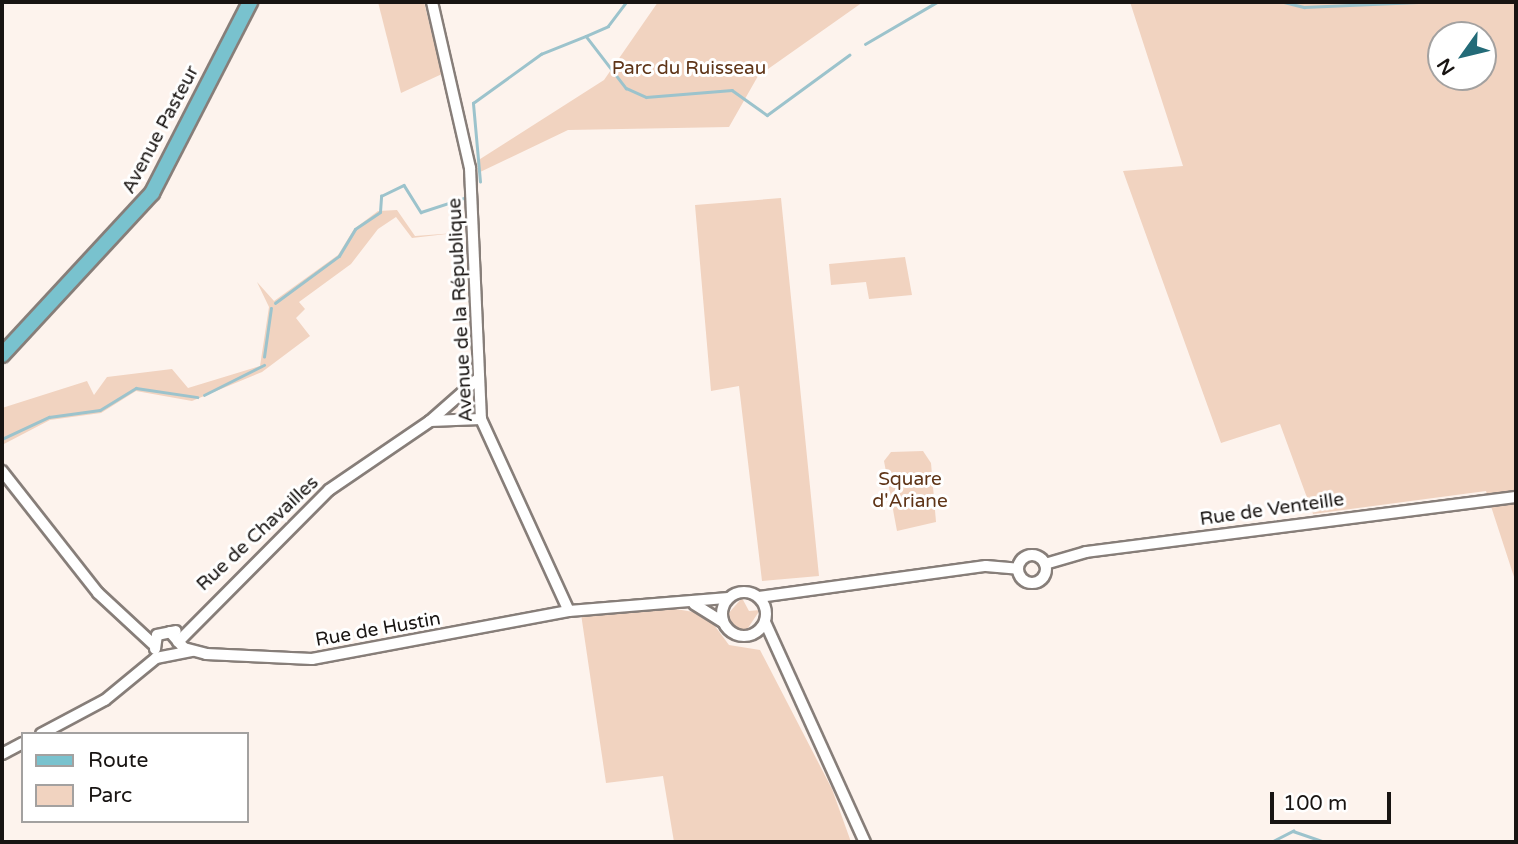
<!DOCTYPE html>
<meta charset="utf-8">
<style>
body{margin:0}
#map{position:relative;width:1518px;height:844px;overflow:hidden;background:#fdf3ed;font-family:"Varela Round",sans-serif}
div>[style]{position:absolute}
.green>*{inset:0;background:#f1d3c0}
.stream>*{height:2.5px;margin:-1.25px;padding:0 1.25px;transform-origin:1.25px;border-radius:1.25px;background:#9cc3cc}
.roads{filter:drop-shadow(2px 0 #877e79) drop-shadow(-2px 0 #877e79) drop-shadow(0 2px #877e79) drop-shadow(0 -2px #877e79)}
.minor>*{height:10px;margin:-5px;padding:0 5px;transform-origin:5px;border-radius:5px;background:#fff}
.minor>.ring{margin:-5px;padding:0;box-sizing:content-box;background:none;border:10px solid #fff;border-radius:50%}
.major>*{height:14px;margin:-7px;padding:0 7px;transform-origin:7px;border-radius:7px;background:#79c2ce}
span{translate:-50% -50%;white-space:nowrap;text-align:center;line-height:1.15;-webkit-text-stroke:6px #fff;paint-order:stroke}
.park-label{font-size:19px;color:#5f3518}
.street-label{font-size:19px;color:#181412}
.frame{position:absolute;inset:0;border:4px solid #181412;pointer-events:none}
.legend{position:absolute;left:21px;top:732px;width:228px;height:91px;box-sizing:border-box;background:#fff;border:2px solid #a3a1a0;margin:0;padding:9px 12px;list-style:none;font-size:21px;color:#181412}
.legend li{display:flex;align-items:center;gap:14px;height:35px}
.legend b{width:35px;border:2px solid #a3a1a0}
.north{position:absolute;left:1427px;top:21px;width:70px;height:70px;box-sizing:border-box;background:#fff;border:2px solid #a3a1a0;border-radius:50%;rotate:236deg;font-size:19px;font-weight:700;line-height:28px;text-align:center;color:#181412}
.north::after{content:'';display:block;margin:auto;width:24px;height:32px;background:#236b78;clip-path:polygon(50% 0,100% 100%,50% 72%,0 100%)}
.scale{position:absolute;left:1270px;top:792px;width:121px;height:32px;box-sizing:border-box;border:4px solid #181412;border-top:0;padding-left:9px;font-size:21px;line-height:24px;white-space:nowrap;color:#181412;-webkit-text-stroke:5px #fff;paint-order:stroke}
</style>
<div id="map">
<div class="green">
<div style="clip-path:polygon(378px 2px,424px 2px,442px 74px,401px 93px)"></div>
<div style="clip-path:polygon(658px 2px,863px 2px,758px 76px,729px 127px,568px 130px,478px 173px,477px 161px,604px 80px)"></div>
<div style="clip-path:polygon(evenodd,1130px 2px,1516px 2px,1516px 583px,1486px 491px,1313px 514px,1280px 424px,1221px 443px,1123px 171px,1183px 166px,1130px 2px,1441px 35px,1483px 35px,1483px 77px,1441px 77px,1441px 35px)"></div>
<div style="clip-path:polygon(781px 198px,819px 576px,762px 581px,739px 386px,711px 391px,695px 205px)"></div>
<div style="clip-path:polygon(397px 210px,415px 236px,455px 233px,412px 238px,396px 217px,378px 229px,351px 264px,299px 302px,305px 309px,296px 318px,310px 336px,262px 372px,192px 401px,136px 391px,101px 413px,50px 420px,2px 445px,2px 408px,87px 381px,94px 395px,107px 377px,172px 369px,188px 388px,260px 366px,269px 307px,257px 282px,274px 301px,338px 255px,354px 229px,378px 211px)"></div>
<div style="clip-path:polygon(905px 257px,912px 295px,869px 299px,866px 282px,831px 285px,829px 264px)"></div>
<div style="clip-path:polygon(923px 451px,931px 463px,936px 522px,897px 531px,884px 461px,891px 452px)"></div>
<div style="clip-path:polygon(742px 598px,749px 611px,760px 610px,746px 631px,734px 627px,727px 615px)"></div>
<div style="clip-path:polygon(657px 606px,706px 614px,729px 645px,760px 650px,832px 789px,851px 842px,674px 842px,663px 776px,606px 783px,581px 614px)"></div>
</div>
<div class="stream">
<div style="left:1284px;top:2px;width:21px;rotate:14deg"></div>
<div style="left:1304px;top:7px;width:114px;rotate:-2.5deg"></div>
<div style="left:1498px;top:2px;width:1px"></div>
<div style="left:586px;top:36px;width:24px;rotate:-24deg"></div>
<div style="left:608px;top:26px;width:30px;rotate:-53deg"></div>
<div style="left:865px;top:44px;width:83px;rotate:-30.3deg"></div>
<div style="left:480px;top:182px;width:79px;rotate:-95.1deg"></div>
<div style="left:473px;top:103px;width:84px;rotate:-35.8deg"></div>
<div style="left:541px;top:54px;width:48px;rotate:-21.8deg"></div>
<div style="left:586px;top:36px;width:66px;rotate:52.4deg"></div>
<div style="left:626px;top:88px;width:22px;rotate:24deg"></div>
<div style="left:646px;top:97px;width:86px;rotate:-4.7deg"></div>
<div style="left:732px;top:90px;width:43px;rotate:35.5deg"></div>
<div style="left:767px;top:115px;width:102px;rotate:-36.2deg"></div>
<div style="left:275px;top:303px;width:79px;rotate:-36.3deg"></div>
<div style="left:339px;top:256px;width:31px;rotate:-59deg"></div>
<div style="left:355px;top:229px;width:30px;rotate:-34deg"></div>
<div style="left:380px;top:212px;width:16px;rotate:-86deg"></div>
<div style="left:381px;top:196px;width:25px;rotate:-26deg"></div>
<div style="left:404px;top:185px;width:32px;rotate:58deg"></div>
<div style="left:421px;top:212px;width:45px;rotate:-18deg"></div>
<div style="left:264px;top:357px;width:49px;rotate:-81.9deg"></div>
<div style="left:204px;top:395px;width:67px;rotate:-26.6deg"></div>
<div style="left:2px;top:439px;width:52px;rotate:-25.1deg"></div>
<div style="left:49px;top:417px;width:51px;rotate:-7.8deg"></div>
<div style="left:100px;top:410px;width:42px;rotate:-31.4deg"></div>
<div style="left:136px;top:388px;width:62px;rotate:8.4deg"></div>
<div style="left:1271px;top:842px;width:25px;rotate:-27deg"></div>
<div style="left:1293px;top:831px;width:34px;rotate:19deg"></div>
</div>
<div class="roads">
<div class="minor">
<div style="left:432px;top:2px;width:170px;rotate:77.1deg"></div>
<div style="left:470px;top:168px;width:251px;rotate:87.5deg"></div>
<div style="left:481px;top:419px;width:211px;rotate:65.4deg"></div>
<div style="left:430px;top:421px;width:51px;rotate:-2.2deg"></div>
<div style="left:2px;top:471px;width:155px;rotate:51.8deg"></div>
<div style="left:98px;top:593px;width:75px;rotate:42.8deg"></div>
<div class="ring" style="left:1018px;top:555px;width:18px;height:18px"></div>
<div style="left:1045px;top:564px;width:43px;rotate:-16.3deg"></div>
<div style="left:1086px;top:552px;width:434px;rotate:-7.3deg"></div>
<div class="ring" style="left:722px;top:592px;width:34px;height:34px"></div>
<div style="left:759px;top:597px;width:229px;rotate:-7.8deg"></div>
<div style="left:986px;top:566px;width:32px;rotate:5deg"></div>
<div style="left:694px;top:604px;width:34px;rotate:32deg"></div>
<div style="left:765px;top:622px;width:242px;rotate:65.6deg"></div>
<div style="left:170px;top:632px;width:21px;rotate:49deg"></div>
<div style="left:184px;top:648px;width:23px;rotate:15deg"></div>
<div style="left:206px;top:654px;width:106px;rotate:2.7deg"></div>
<div style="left:312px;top:659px;width:261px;rotate:-10.6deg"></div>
<div style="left:569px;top:611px;width:160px;rotate:-4.7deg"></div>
<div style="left:178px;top:642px;width:214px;rotate:-45.2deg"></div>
<div style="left:329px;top:490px;width:122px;rotate:-34.3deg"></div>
<div style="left:430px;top:421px;width:65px;rotate:-41.3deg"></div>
<div style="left:155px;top:649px;width:14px;rotate:-82deg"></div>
<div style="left:157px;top:635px;width:19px;rotate:-12deg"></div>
<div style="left:41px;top:734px;width:72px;rotate:-28deg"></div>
<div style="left:105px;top:700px;width:66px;rotate:-39.5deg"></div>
<div style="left:156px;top:658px;width:36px;rotate:-11deg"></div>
<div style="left:2px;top:754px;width:24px;rotate:-28deg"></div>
</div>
<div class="major">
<div style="left:2px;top:355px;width:221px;rotate:-47.2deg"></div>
<div style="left:152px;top:193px;width:215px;rotate:-62.8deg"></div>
</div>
</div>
<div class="park-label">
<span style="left:689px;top:69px">Parc du Ruisseau</span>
<span style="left:910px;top:491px">Square<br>d'Ariane</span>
</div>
<div class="street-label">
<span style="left:161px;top:130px;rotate:-62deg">Avenue Pasteur</span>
<span style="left:461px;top:310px;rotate:-93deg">Avenue de la République</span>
<span style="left:1272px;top:510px;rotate:-8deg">Rue de Venteille</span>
<span style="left:258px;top:534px;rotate:-43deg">Rue de Chavailles</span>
<span style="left:378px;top:630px;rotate:-10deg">Rue de Hustin</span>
</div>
<div class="frame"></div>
<ul class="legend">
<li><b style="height:9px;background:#79c2ce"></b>Route</li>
<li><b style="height:19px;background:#f1d3c0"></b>Parc</li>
</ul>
<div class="north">N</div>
<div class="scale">100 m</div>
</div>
